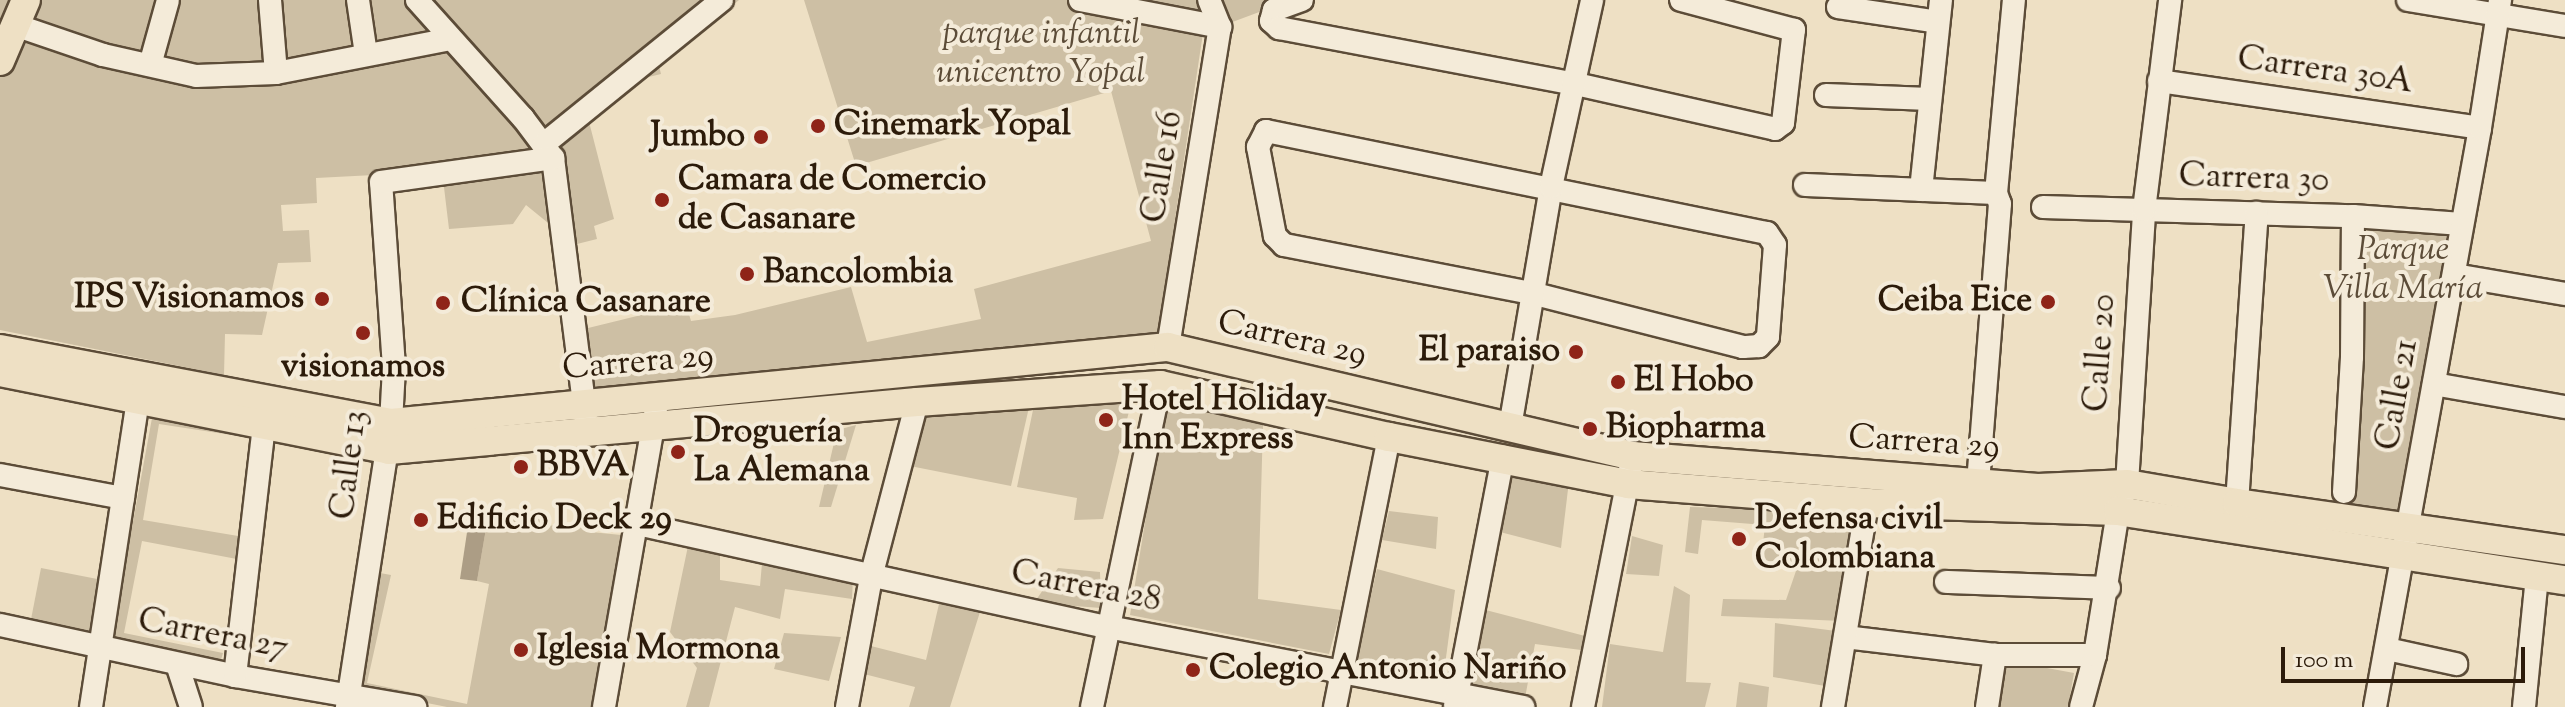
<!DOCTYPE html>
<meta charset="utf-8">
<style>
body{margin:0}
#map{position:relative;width:2565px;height:707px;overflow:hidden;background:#eee0c4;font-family:"Sorts Mill Goudy",serif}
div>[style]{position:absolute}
.green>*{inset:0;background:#cdbfa4;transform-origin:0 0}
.water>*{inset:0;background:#ac9d85}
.roads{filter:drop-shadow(2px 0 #5c4c38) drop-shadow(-2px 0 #5c4c38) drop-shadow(0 2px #5c4c38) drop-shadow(0 -2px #5c4c38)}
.minor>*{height:22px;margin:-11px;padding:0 11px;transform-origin:11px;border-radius:11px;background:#f4ebd9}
.major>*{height:28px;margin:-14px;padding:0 14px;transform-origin:14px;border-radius:14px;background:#eee0c4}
.dots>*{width:22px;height:22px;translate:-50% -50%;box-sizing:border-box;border:4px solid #f4ebd9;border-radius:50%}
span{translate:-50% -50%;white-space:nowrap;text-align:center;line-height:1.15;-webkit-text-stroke:8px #f4ebd9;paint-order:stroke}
.park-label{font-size:34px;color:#5c4c38;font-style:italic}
.street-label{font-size:34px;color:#2c1b0a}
.poi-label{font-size:34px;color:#2c1b0a;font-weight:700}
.left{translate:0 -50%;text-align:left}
.right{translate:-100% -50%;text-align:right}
.scale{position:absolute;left:2281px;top:647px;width:244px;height:36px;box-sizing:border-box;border:4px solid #2c1b0a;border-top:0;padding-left:10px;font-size:24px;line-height:28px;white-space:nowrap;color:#2c1b0a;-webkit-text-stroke:6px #f4ebd9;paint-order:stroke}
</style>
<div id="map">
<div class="green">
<div style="clip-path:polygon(0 0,739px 0,659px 66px,661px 74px,628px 82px,587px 114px,614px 219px,594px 226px,597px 239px,569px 246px,549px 151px,374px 175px,316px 178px,317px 203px,281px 205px,283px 231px,309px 230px,311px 262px,278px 263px,262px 335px,225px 334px,224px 375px,0 330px)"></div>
<div style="clip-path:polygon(804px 0,1291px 0,1203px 33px,1158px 332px,1045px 354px,589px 400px,580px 330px,686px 304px,691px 321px,735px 315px,851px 287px,867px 342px,981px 319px,974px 289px,1151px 241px,1111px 91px,856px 166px)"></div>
<div style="clip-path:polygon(540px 165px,553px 227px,526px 205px,513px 224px,449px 229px,443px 179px)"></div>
<div style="clip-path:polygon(2360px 225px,2454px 229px,2401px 512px,2350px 508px,2363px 333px)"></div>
<div style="clip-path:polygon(1165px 399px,1263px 425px,1258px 599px,1341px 610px,1329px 654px,1130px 615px)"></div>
<div style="clip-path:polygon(1030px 403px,1011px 486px,905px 465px,919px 410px)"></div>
<div style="clip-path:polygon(1131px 403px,1103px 519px,1074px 520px,1077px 498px,1017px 487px,1033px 410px)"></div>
<div style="clip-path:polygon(152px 418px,257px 433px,257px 439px,159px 424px,143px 520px,244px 537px,242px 560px,142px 541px,124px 633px,223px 653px,220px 663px,111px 642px)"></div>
<div style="clip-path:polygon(856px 425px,831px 507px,819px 507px,837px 430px)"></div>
<div style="clip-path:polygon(1511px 468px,1569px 481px,1561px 548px,1500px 532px)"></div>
<div style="clip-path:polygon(1690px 507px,1855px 511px,1842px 621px,1721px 616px,1723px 599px,1786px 600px,1797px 568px,1761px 562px,1765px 525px,1702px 520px,1698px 554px,1685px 552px)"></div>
<div style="clip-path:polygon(541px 511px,539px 526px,592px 524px,591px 532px,621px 535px,592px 707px,447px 707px,357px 689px,380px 573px,391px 575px,367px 683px,467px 704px,489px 584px,477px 581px,488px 517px)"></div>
<div style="clip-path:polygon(1389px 511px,1438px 517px,1436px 549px,1382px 540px)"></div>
<div style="clip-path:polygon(1632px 536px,1663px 545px,1659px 576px,1626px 574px)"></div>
<div style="clip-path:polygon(688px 546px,720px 551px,720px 580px,760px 586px,762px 563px,853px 578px,852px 599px,785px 589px,780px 619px,735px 607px,709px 707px,686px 707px,697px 668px,670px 632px)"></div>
<div style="left:41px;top:568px;width:60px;height:52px;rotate:11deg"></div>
<div style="clip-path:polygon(1058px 568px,1100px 572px,1101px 608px,1034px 603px)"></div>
<div style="clip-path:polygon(1377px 569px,1455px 590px,1443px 680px,1356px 662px)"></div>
<div style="clip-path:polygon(1674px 586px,1690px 595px,1686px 682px,1711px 683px,1705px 707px,1602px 707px,1610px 644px,1663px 652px)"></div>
<div style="clip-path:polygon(939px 604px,980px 612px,950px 707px,909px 707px,915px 687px,864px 674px,867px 645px,926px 660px)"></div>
<div style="clip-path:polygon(1478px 608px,1585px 636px,1581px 650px,1535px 644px,1525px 698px,1460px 686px)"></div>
<div style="clip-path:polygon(1775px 623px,1836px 631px,1825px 686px,1773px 677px)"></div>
<div style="clip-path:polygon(784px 633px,841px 637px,829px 681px,774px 669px)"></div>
<div style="clip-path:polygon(2003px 660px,2074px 673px,2068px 707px,1994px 707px)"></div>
<div style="clip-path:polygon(1739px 682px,1769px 687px,1767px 707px,1736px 707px)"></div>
</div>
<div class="water">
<div style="clip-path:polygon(488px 517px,477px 581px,460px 579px,469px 519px)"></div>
</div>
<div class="roads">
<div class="minor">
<div style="left:270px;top:0;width:73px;rotate:85.3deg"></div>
<div style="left:358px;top:0;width:55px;rotate:81.6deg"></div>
<div style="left:417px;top:0;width:159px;rotate:48.1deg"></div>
<div style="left:523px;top:118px;width:50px;rotate:53.1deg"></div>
<div style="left:553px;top:158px;width:262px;rotate:82.8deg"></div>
<div style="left:1080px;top:0;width:143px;rotate:10.9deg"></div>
<div style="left:1302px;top:0;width:30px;rotate:160deg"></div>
<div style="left:1274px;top:10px;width:11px;rotate:105deg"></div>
<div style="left:1271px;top:21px;width:11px;rotate:41deg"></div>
<div style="left:1279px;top:28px;width:302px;rotate:10.7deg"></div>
<div style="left:1576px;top:84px;width:204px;rotate:12.7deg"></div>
<div style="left:1775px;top:129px;width:10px;rotate:-37deg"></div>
<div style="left:1783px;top:123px;width:94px;rotate:-83.3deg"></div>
<div style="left:1794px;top:30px;width:117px;rotate:-165.1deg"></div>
<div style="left:2408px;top:0;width:159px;rotate:9.4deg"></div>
<div style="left:1838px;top:7px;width:101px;rotate:8.5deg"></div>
<div style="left:15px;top:25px;width:93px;rotate:18.8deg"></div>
<div style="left:103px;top:55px;width:95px;rotate:12.7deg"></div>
<div style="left:196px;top:76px;width:80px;rotate:-2.1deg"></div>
<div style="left:276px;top:73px;width:178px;rotate:-11deg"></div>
<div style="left:150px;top:65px;width:67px;rotate:-74.5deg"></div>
<div style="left:2159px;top:81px;width:324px;rotate:8.3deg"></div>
<div style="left:1826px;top:95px;width:104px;rotate:2.2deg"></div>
<div style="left:1266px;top:131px;width:511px;rotate:11.51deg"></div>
<div style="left:1767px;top:233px;width:14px;rotate:56deg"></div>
<div style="left:1775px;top:245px;width:92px;rotate:94.4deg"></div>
<div style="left:1768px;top:337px;width:13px;rotate:135deg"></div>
<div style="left:1759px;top:346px;width:16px;rotate:176deg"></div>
<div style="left:1743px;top:347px;width:219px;rotate:-165.7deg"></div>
<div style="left:1531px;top:293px;width:252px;rotate:-169deg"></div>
<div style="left:1284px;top:245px;width:13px;rotate:-135deg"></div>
<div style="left:1275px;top:236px;width:91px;rotate:-100.8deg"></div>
<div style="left:1258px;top:147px;width:18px;rotate:-63deg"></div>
<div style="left:544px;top:144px;width:229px;rotate:-39deg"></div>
<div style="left:1805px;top:185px;width:191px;rotate:2.4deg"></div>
<div style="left:1921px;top:190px;width:191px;rotate:-84deg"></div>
<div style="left:2043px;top:207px;width:310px;rotate:1.7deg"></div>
<div style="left:2353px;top:216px;width:109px;rotate:4.2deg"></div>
<div style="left:2454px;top:275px;width:113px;rotate:9.7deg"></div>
<div style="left:1168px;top:347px;width:324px;rotate:-80.8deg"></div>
<div style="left:1220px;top:27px;width:29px;rotate:-112deg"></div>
<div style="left:2434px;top:384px;width:133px;rotate:10deg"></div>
<div style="left:1510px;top:427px;width:243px;rotate:-80.3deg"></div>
<div style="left:1551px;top:187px;width:191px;rotate:-77.6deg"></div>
<div style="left:0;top:475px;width:125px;rotate:10.6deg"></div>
<div style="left:1978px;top:483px;width:280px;rotate:-85.5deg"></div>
<div style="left:2000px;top:204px;width:12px;rotate:-110deg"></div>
<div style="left:1996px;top:193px;width:194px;rotate:-84.7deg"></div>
<div style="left:2344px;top:492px;width:135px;rotate:-86.6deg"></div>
<div style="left:2352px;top:357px;width:141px;rotate:-89.6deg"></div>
<div style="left:2237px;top:503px;width:291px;rotate:-86.1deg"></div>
<div style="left:638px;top:524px;width:481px;rotate:12.4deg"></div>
<div style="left:1108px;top:627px;width:423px;rotate:10.9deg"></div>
<div style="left:1946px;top:582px;width:163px;rotate:2.1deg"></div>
<div style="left:0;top:625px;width:240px;rotate:12.2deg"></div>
<div style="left:235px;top:676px;width:183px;rotate:9.8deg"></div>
<div style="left:1845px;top:637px;width:151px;rotate:6.8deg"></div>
<div style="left:1995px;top:655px;width:100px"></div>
<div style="left:2387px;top:649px;width:71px;rotate:12.3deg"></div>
<div style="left:177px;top:664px;width:45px;rotate:72deg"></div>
<div style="left:235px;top:676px;width:254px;rotate:-83.4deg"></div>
<div style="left:1455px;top:706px;width:254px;rotate:-79.1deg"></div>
<div style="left:91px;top:707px;width:310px;rotate:-81.3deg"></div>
<div style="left:347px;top:707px;width:287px;rotate:-81.2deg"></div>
<div style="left:391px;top:423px;width:56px;rotate:-86.9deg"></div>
<div style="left:394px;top:367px;width:185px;rotate:-94deg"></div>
<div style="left:381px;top:182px;width:174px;rotate:-7.9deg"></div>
<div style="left:604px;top:707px;width:302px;rotate:-80.1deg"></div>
<div style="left:847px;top:707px;width:132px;rotate:-79.5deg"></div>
<div style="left:871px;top:577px;width:181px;rotate:-75.3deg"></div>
<div style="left:1092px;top:707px;width:329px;rotate:-78.1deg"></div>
<div style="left:1335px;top:707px;width:275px;rotate:-78.7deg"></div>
<div style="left:1583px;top:707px;width:243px;rotate:-78.8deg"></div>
<div style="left:1833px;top:707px;width:207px;rotate:-80.5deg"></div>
<div style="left:1987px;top:707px;width:53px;rotate:-81.3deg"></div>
<div style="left:2081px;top:707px;width:54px;rotate:-74.9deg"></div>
<div style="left:2095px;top:655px;width:146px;rotate:-80.9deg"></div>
<div style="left:2118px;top:511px;width:28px;rotate:-72deg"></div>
<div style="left:2127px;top:484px;width:275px;rotate:-86.4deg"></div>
<div style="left:2144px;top:210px;width:212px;rotate:-82.9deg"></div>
<div style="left:2375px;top:707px;width:588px;rotate:-79.72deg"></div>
<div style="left:2480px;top:128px;width:130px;rotate:-81.1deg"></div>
<div style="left:2524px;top:707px;width:132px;rotate:-84.3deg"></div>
</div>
<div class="major">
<div style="left:0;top:61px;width:66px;rotate:-66.9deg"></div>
<div style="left:0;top:349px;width:398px;rotate:10.7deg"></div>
<div style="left:391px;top:423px;width:781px;rotate:-5.59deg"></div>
<div style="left:1168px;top:347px;width:477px;rotate:13.2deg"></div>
<div style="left:1632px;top:456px;width:407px;rotate:4.5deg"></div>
<div style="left:2038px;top:488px;width:89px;rotate:-2.6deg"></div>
<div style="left:2127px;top:484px;width:112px;rotate:9.8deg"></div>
<div style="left:2237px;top:503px;width:331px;rotate:8.2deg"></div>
<div style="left:0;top:372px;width:397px;rotate:11.3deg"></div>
<div style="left:389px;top:450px;width:530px;rotate:-5.19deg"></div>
<div style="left:917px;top:402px;width:244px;rotate:-4deg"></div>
<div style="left:1160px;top:385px;width:235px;rotate:12.8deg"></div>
<div style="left:1389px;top:437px;width:244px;rotate:11.1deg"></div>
<div style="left:1628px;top:484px;width:240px;rotate:4.5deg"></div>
<div style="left:1867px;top:503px;width:251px;rotate:1.8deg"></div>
<div style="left:2118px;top:511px;width:452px;rotate:8.8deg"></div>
</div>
</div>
<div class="dots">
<div style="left:818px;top:126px;background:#8f2418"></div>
<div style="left:761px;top:137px;background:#8f2418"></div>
<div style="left:662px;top:200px;background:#8f2418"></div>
<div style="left:747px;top:274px;background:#8f2418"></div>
<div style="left:322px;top:299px;background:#8f2418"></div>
<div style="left:2048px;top:302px;background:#8f2418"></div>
<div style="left:443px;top:303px;background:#8f2418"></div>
<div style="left:363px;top:333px;background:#8f2418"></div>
<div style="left:1576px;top:352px;background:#8f2418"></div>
<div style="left:1618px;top:382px;background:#8f2418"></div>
<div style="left:1106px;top:420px;background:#8f2418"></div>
<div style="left:1590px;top:429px;background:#8f2418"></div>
<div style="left:678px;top:452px;background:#8f2418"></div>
<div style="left:521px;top:467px;background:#8f2418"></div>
<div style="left:421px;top:520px;background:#8f2418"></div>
<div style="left:1739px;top:539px;background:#8f2418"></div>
<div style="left:521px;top:650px;background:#8f2418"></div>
<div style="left:1193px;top:670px;background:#8f2418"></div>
</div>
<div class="park-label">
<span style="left:1041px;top:54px">parque infantil<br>unicentro Yopal</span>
<span style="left:2403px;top:270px">Parque<br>Villa María</span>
</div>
<div class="street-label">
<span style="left:2325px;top:71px;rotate:8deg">Carrera 30A</span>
<span style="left:1163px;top:167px;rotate:-81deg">Calle 16</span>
<span style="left:2254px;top:179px;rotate:2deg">Carrera 30</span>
<span style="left:1292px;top:339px;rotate:13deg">Carrera 29</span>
<span style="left:2101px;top:353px;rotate:-86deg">Calle 20</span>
<span style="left:638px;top:363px;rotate:-5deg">Carrera 29</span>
<span style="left:2398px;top:395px;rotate:-80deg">Calle 21</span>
<span style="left:1924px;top:443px;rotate:4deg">Carrera 29</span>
<span style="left:350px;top:465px;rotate:-83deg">Calle 13</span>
<span style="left:1086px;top:587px;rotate:11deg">Carrera 28</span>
<span style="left:213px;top:635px;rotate:11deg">Carrera 27</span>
</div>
<div class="poi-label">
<span class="left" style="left:834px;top:126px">Cinemark Yopal</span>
<span class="right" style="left:745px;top:137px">Jumbo</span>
<span class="left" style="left:678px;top:200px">Camara de Comercio<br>de Casanare</span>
<span class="left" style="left:763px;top:274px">Bancolombia</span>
<span class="right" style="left:304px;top:299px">IPS Visionamos</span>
<span class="right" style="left:2032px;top:302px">Ceiba Eice</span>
<span class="left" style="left:461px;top:303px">Clínica Casanare</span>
<span class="right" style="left:1560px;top:352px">El paraiso</span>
<span style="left:363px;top:368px">visionamos</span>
<span class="left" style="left:1634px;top:382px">El Hobo</span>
<span class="left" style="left:1122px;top:420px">Hotel Holiday<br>Inn Express</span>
<span class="left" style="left:1606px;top:429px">Biopharma</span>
<span class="left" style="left:694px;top:452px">Droguería<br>La Alemana</span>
<span class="left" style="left:537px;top:467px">BBVA</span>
<span class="left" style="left:1755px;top:539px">Defensa civil<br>Colombiana</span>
<span class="left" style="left:437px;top:520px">Edificio Deck 29</span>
<span class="left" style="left:537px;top:650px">Iglesia Mormona</span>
<span class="left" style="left:1209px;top:670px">Colegio Antonio Nariño</span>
</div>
<div class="scale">100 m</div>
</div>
